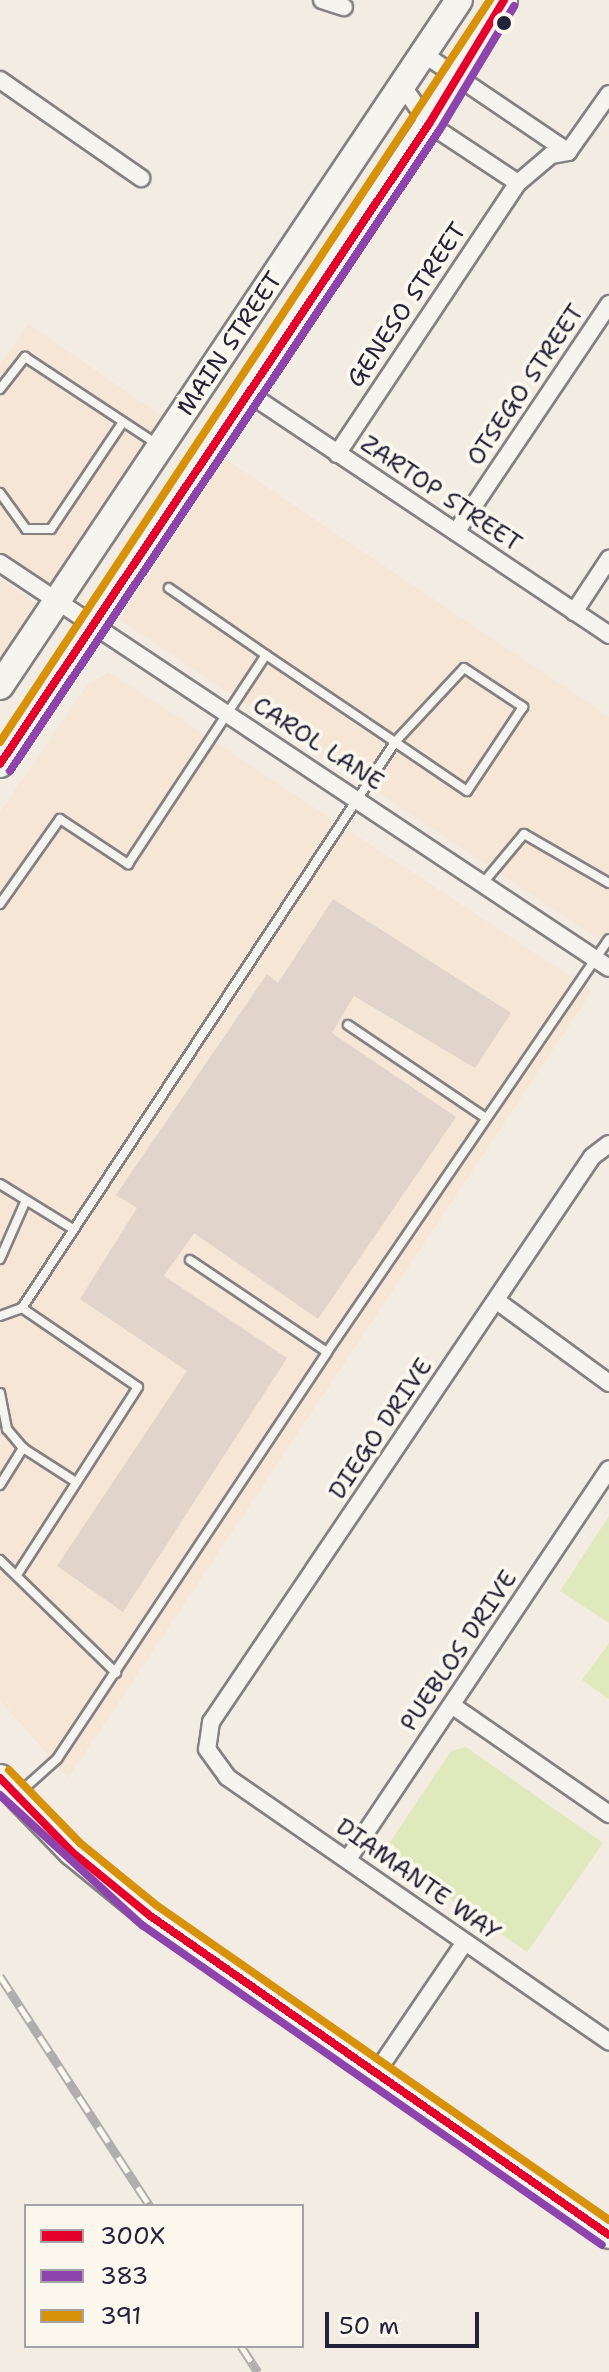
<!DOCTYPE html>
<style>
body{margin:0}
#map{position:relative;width:609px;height:2372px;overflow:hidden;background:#f3ece3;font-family:"Shantell Sans",sans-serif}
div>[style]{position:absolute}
.built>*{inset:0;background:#f5e6d6}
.green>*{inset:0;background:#dfe9bc}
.building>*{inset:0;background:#e0d4cb}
.roads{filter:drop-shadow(2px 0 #848182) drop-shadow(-2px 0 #848182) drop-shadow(0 2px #848182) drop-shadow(0 -2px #848182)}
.service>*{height:8px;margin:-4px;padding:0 4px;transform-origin:4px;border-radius:4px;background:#f6f4ef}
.minor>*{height:16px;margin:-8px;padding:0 8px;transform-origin:8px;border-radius:8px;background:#f6f4ef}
.primary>*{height:26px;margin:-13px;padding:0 13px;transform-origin:13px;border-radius:13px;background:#f6f4ef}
.rail>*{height:9px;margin-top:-4.5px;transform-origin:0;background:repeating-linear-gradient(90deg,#fbf7ec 0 18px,#b0aead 0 36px);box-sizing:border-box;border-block:2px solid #b0aead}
.bus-1>*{height:8px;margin:-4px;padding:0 4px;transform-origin:4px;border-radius:4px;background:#e4002b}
.bus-2>*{height:8px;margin:-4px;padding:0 4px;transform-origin:4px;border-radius:4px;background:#8e44ad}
.bus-3>*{height:8px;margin:-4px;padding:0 4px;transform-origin:4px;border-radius:4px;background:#d79209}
.dots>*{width:22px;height:22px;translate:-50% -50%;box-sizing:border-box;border:4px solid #fbf7ec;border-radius:50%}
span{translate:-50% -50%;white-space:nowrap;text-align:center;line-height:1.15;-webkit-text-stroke:8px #fbf7ec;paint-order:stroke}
.street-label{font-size:24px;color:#22223b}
.legend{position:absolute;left:24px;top:2204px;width:280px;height:144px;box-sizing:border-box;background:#fbf7ec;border:2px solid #a4a2a5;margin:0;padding:10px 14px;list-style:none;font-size:24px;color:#22223b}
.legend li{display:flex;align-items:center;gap:16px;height:40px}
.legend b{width:40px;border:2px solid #a4a2a5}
.scale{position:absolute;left:325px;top:2312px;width:154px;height:36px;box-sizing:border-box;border:4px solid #22223b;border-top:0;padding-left:10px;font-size:24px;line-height:28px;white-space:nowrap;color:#22223b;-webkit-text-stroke:6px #fbf7ec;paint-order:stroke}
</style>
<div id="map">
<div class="built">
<div style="clip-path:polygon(28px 324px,165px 418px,53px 591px,0 553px,0 365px)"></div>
<div style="clip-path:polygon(225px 459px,609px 717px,609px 946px,119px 619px)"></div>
<div style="clip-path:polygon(0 579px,41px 607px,0 667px)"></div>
<div style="clip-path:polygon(109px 672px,592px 991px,68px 1778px,0 1700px,0 812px,87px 685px)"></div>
</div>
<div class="green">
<div style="clip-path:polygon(609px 1516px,609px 1623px,560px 1591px)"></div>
<div style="clip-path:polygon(609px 1643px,609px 1699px,582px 1680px)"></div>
<div style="clip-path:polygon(466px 1747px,603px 1843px,527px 1952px,393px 1860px,388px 1845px,451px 1751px)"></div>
</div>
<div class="building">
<div style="clip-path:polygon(333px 899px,511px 1013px,475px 1068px,354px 996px,332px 1033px,456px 1117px,318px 1319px,194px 1233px,164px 1276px,287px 1358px,123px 1612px,57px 1566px,187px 1371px,80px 1299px,137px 1208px,116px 1195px,267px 974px,278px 983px)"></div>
</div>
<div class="roads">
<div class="service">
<div style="left:0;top:389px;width:41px;rotate:-52deg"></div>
<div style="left:25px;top:357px;width:158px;rotate:33.4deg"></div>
<div style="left:0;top:493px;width:44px;rotate:54.2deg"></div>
<div style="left:26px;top:529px;width:25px"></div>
<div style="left:51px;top:529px;width:129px;rotate:-56.1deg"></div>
<div style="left:483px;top:883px;width:64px;rotate:-50.1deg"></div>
<div style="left:524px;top:834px;width:98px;rotate:30deg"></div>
<div style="left:0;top:904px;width:104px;rotate:-54.8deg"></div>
<div style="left:60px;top:819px;width:82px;rotate:33.5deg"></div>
<div style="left:128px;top:864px;width:250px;rotate:-56.6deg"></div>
<div style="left:348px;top:1025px;width:163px;rotate:34deg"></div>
<div style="left:0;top:1184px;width:86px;rotate:31.7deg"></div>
<div style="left:0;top:1259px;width:64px;rotate:-66.2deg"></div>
<div style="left:190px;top:1260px;width:165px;rotate:33.9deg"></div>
<div style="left:327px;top:1352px;width:500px;rotate:-55.67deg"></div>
<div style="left:22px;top:1308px;width:678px;rotate:-56.61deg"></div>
<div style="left:395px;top:742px;width:101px;rotate:-47deg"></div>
<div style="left:464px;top:668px;width:71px;rotate:33.5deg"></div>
<div style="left:523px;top:707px;width:101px;rotate:123.7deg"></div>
<div style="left:467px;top:791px;width:87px;rotate:-145.8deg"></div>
<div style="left:395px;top:742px;width:156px;rotate:-146deg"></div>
<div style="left:266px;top:655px;width:118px;rotate:-145.4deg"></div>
<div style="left:0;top:1316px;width:23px;rotate:-20deg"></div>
<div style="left:22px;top:1308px;width:140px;rotate:34.3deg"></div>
<div style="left:138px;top:1387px;width:221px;rotate:122.8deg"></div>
<div style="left:0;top:1393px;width:37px;rotate:79deg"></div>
<div style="left:7px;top:1429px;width:25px;rotate:50deg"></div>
<div style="left:0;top:1485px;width:44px;rotate:-58.1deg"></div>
<div style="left:23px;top:1448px;width:63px;rotate:32.7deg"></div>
<div style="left:0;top:1560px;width:162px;rotate:44.2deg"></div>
<div style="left:19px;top:1793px;width:51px;rotate:-41.8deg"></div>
<div style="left:57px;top:1759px;width:488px;rotate:-56.4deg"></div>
</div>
<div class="minor">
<div style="left:322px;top:0;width:23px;rotate:18deg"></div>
<div style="left:425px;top:55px;width:173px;rotate:34.1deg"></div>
<div style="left:0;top:80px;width:172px;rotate:34.8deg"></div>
<div style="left:404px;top:88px;width:44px;rotate:55.2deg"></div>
<div style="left:429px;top:124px;width:107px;rotate:33.5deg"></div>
<div style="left:568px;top:152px;width:71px;rotate:-54.7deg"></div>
<div style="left:248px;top:393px;width:435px;rotate:33.8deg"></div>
<div style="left:337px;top:454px;width:326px;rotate:-56.3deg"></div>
<div style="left:518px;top:183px;width:43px;rotate:-40.3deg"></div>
<div style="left:551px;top:155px;width:17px;rotate:-10deg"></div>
<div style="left:456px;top:532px;width:275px;rotate:-56.1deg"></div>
<div style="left:0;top:563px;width:731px;rotate:33.62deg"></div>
<div style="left:574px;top:612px;width:64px;rotate:-56.6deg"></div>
<div style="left:609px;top:1144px;width:21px;rotate:143deg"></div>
<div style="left:592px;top:1157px;width:681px;rotate:123.99deg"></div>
<div style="left:211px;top:1722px;width:27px;rotate:98deg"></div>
<div style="left:207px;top:1749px;width:34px;rotate:54deg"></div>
<div style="left:227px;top:1777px;width:465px;rotate:34.7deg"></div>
<div style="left:497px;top:1301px;width:139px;rotate:36.2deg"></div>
<div style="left:453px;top:1706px;width:190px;rotate:34.7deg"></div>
<div style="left:348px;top:1859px;width:469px;rotate:-56.2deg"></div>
<div style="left:376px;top:2073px;width:158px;rotate:-55.8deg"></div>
</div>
<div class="primary">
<div style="left:0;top:686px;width:825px;rotate:-56.21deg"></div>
<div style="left:0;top:764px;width:770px;rotate:-56.17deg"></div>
<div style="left:429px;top:124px;width:145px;rotate:-58.8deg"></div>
<div style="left:0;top:1778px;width:103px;rotate:45.8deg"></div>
<div style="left:72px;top:1852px;width:99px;rotate:39.3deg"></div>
<div style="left:149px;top:1915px;width:560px;rotate:34.82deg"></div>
</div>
</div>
<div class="rail">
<div style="left:0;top:1976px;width:275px;rotate:56.9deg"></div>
<div style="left:241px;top:2346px;width:31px;rotate:57deg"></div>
</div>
<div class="bus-1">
<div style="left:0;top:764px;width:770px;rotate:-56.17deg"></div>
<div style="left:429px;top:124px;width:145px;rotate:-58.8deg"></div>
<div style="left:0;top:1778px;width:103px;rotate:45.8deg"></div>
<div style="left:72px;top:1852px;width:99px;rotate:39.3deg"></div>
<div style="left:149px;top:1915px;width:560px;rotate:34.82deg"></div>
</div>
<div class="bus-2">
<div style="left:10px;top:771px;width:770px;rotate:-56.17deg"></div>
<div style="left:439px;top:131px;width:146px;rotate:-59deg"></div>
<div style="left:0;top:1795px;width:193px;rotate:42.5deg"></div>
<div style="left:142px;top:1925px;width:560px;rotate:34.82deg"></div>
</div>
<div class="bus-3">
<div style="left:0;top:742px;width:889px;rotate:-56.56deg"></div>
<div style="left:9px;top:1770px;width:102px;rotate:45.8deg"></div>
<div style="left:80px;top:1843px;width:98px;rotate:39.2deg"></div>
<div style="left:156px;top:1905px;width:552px;rotate:34.81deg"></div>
</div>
<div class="dots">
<div style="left:504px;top:23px;background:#22223b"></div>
</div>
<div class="street-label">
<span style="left:407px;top:305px;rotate:-56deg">GENESO STREET</span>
<span style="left:230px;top:344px;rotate:-56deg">MAIN STREET</span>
<span style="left:526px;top:385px;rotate:-56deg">OTSEGO STREET</span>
<span style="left:441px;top:494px;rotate:34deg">ZARTOP STREET</span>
<span style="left:318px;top:744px;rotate:33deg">CAROL LANE</span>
<span style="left:381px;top:1429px;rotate:-56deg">DIEGO DRIVE</span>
<span style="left:459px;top:1651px;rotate:-56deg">PUEBLOS DRIVE</span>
<span style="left:418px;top:1880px;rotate:35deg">DIAMANTE WAY</span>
</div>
<ul class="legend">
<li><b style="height:10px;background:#e4002b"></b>300X</li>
<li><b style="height:10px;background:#8e44ad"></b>383</li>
<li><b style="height:10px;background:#d79209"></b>391</li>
</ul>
<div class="scale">50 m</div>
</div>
